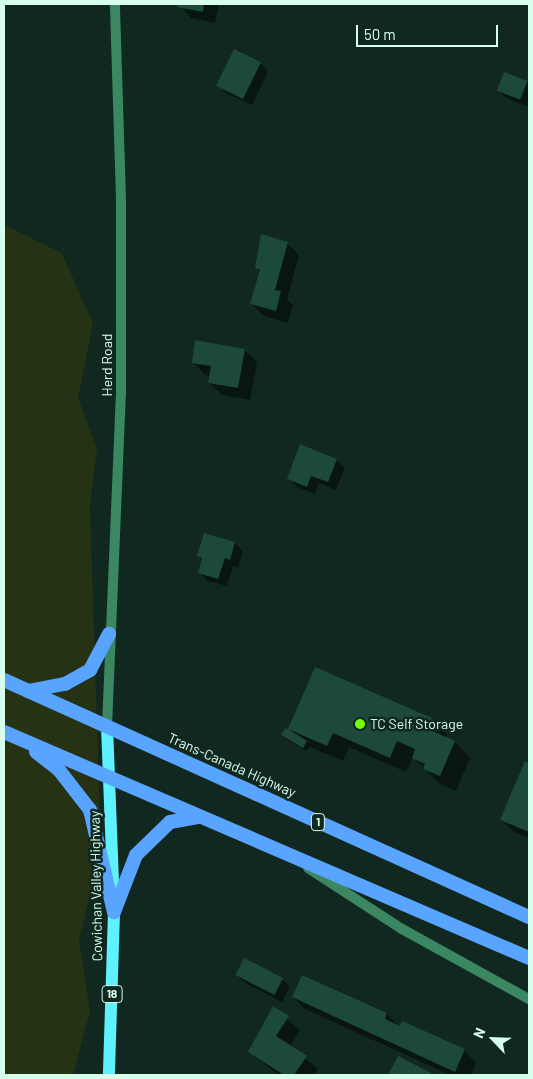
<!DOCTYPE html>
<style>
body{margin:0}
#map{position:relative;width:533px;height:1079px;overflow:hidden;background:#10281f;font-family:Barlow,sans-serif}
div>[style]{position:absolute}
.green>*{inset:0;background:#253213}
.shadow>*{inset:0;background:#0007}
.building>*{inset:0;background:#1c493a;transform-origin:0 0}
.service>*{height:10px;margin:-5px;padding:0 5px;transform-origin:5px;border-radius:5px;background:#3b8761}
.tertiary>*{height:10px;margin:-5px;padding:0 5px;transform-origin:5px;border-radius:5px;background:#3b8761}
.primary>*{height:12px;margin:-6px;padding:0 6px;transform-origin:6px;border-radius:6px;background:#5ef1ff}
.trunk>*{height:14px;margin:-7px;padding:0 7px;transform-origin:7px;border-radius:7px;background:#58a4ff}
.dots>*{width:14px;height:14px;translate:-50% -50%;box-sizing:border-box;border:2px solid #10281f;border-radius:50%}
span{translate:-50% -50%;white-space:nowrap;text-align:center;line-height:1.15;-webkit-text-stroke:5px #10281f;paint-order:stroke}
.shield-label span{padding:1px 4px;background:#10281f;border:1px solid;border-radius:4px;-webkit-text-stroke-width:0}
.shield-label{font-size:12px;color:#d7ffee;font-weight:700}
.street-label{font-size:14px;color:#d7ffee}
.poi-label{font-size:14px;color:#d7ffee}
.left{translate:0 -50%;text-align:left}
.frame{position:absolute;inset:0;border:5px solid #d7ffee;pointer-events:none}
.north{position:absolute;left:468px;top:1014px;width:50px;height:50px;-webkit-text-stroke:4px #10281f;paint-order:stroke;rotate:294deg;font-size:14px;font-weight:700;line-height:20px;text-align:center;color:#d7ffee}
.north::after{content:'';display:block;margin:auto;width:18px;height:22px;background:#d7ffee;clip-path:polygon(50% 0,100% 100%,50% 72%,0 100%)}
.scale{position:absolute;left:356px;top:25px;width:142px;height:22px;box-sizing:border-box;border:2px solid #d7ffee;border-top:0;padding-left:6px;font-size:15px;line-height:18px;white-space:nowrap;color:#d7ffee;-webkit-text-stroke:4px #10281f;paint-order:stroke}
</style>
<div id="map">
<div class="green">
<div style="clip-path:polygon(4px 225px,62px 253px,93px 324px,78px 398px,97px 449px,90px 506px,101px 848px,79px 940px,90px 1011px,73px 1075px,4px 1075px)"></div>
</div>
<div class="shadow">
<div style="clip-path:polygon(179px 4px,219px 4px,215px 23px,191px 18px)"></div>
<div style="clip-path:polygon(260px 63px,268px 72px,252px 105px,227px 94px,218px 85px)"></div>
<div style="clip-path:polygon(526px 82px,529px 85px,528px 107px,506px 98px,498px 90px)"></div>
<div style="clip-path:polygon(262px 236px,287px 243px,299px 255px,287px 299px,293px 305px,288px 323px,264px 316px,251px 304px,260px 272px,256px 268px)"></div>
<div style="clip-path:polygon(244px 350px,257px 362px,250px 400px,222px 395px,210px 383px,211px 376px,205px 375px,193px 362px)"></div>
<div style="clip-path:polygon(301px 446px,337px 460px,345px 468px,336px 490px,319px 483px,315px 494px,297px 487px,289px 479px)"></div>
<div style="clip-path:polygon(205px 534px,235px 543px,243px 551px,238px 568px,233px 566px,227px 586px,208px 581px,199px 572px,203px 560px,198px 556px)"></div>
<div style="clip-path:polygon(316px 669px,431px 719px,447px 735px,446px 738px,455px 742px,470px 758px,456px 791px,440px 784px,413px 757px,406px 772px,349px 747px,343px 761px,310px 747px,307px 751px,286px 739px,282px 735px,289px 731px)"></div>
<div style="clip-path:polygon(525px 763px,529px 765px,529px 838px,514px 832px,501px 820px)"></div>
<div style="clip-path:polygon(237px 975px,282px 979px,290px 987px,282px 1002px,245px 983px)"></div>
<div style="clip-path:polygon(302px 976px,387px 1014px,401px 1028px,464px 1050px,476px 1063px,471px 1075px,450px 1075px,305px 1009px,293px 997px)"></div>
<div style="clip-path:polygon(274px 1008px,300px 1030px,290px 1046px,318px 1069px,314px 1075px,279px 1075px,249px 1052px)"></div>
</div>
<div class="building">
<div style="clip-path:polygon(178px 4px,204px 4px,203px 12px,177px 7px)"></div>
<div style="left:234px;top:49px;width:30px;height:41px;rotate:26deg"></div>
<div style="left:504px;top:72px;width:25px;height:20px;rotate:21deg"></div>
<div style="clip-path:polygon(261px 234px,288px 242px,275px 290px,281px 291px,276px 311px,250px 304px,260px 270px,255px 268px)"></div>
<div style="clip-path:polygon(195px 340px,245px 349px,238px 388px,208px 383px,211px 366px,192px 363px)"></div>
<div style="clip-path:polygon(300px 444px,337px 459px,328px 482px,311px 476px,307px 487px,287px 479px)"></div>
<div style="clip-path:polygon(204px 533px,235px 542px,230px 560px,225px 558px,218px 579px,198px 573px,202px 558px,197px 556px)"></div>
<div style="clip-path:polygon(315px 667px,432px 718px,428px 729px,455px 741px,440px 776px,423px 769px,425px 764px,412px 758px,415px 749px,397px 741px,390px 758px,333px 733px,327px 746px,288px 729px,307px 741px,303px 748px,281px 735px,285px 728px,288px 729px)"></div>
<div style="clip-path:polygon(525px 761px,529px 763px,529px 832px,500px 820px)"></div>
<div style="left:244px;top:958px;width:44px;height:19px;rotate:27deg"></div>
<div style="clip-path:polygon(302px 975px,387px 1013px,385px 1019px,400px 1026px,402px 1021px,465px 1049px,455px 1072px,292px 997px)"></div>
<div style="clip-path:polygon(273px 1006px,289px 1016px,276px 1036px,307px 1056px,294px 1075px,284px 1075px,248px 1052px)"></div>
<div style="clip-path:polygon(398px 1056px,431px 1073px,430px 1075px,388px 1075px)"></div>
</div>
<div class="service">
<div style="left:308px;top:868px;width:112px;rotate:33deg"></div>
<div style="left:402px;top:929px;width:145px;rotate:28.9deg"></div>
</div>
<div class="tertiary">
<div style="left:107px;top:726px;width:332px;rotate:-87.6deg"></div>
<div style="left:121px;top:394px;width:195px;rotate:-90deg"></div>
<div style="left:121px;top:199px;width:195px;rotate:-91.8deg"></div>
</div>
<div class="primary">
<div style="left:107px;top:726px;width:186px;rotate:87.8deg"></div>
<div style="left:114px;top:912px;width:163px;rotate:91.8deg"></div>
</div>
<div class="trunk">
<div style="left:4px;top:680px;width:576px;rotate:24.3deg"></div>
<div style="left:28px;top:691px;width:38px;rotate:-11deg"></div>
<div style="left:65px;top:684px;width:29px;rotate:-29deg"></div>
<div style="left:90px;top:670px;width:41px;rotate:-62.2deg"></div>
<div style="left:4px;top:732px;width:572px;rotate:23.29deg"></div>
<div style="left:36px;top:752px;width:29px;rotate:38deg"></div>
<div style="left:59px;top:770px;width:51px;rotate:52.2deg"></div>
<div style="left:90px;top:810px;width:105px;rotate:76.8deg"></div>
<div style="left:114px;top:912px;width:61px;rotate:-68.9deg"></div>
<div style="left:136px;top:855px;width:47px;rotate:-44.1deg"></div>
<div style="left:170px;top:822px;width:28px;rotate:-10deg"></div>
</div>
<div class="dots">
<div style="left:360px;top:724px;background:#73ff03"></div>
</div>
<div class="shield-label">
<span style="left:318px;top:822px">1</span>
<span style="left:112px;top:994px">18</span>
</div>
<div class="street-label">
<span style="left:107px;top:365px;rotate:-90deg">Herd Road</span>
<span style="left:232px;top:765px;rotate:24deg">Trans-Canada Highway</span>
<span style="left:96px;top:886px;rotate:-91deg">Cowichan Valley Highway</span>
</div>
<div class="poi-label">
<span class="left" style="left:370px;top:724px">TC Self Storage</span>
</div>
<div class="frame"></div>
<div class="north">N</div>
<div class="scale">50 m</div>
</div>
